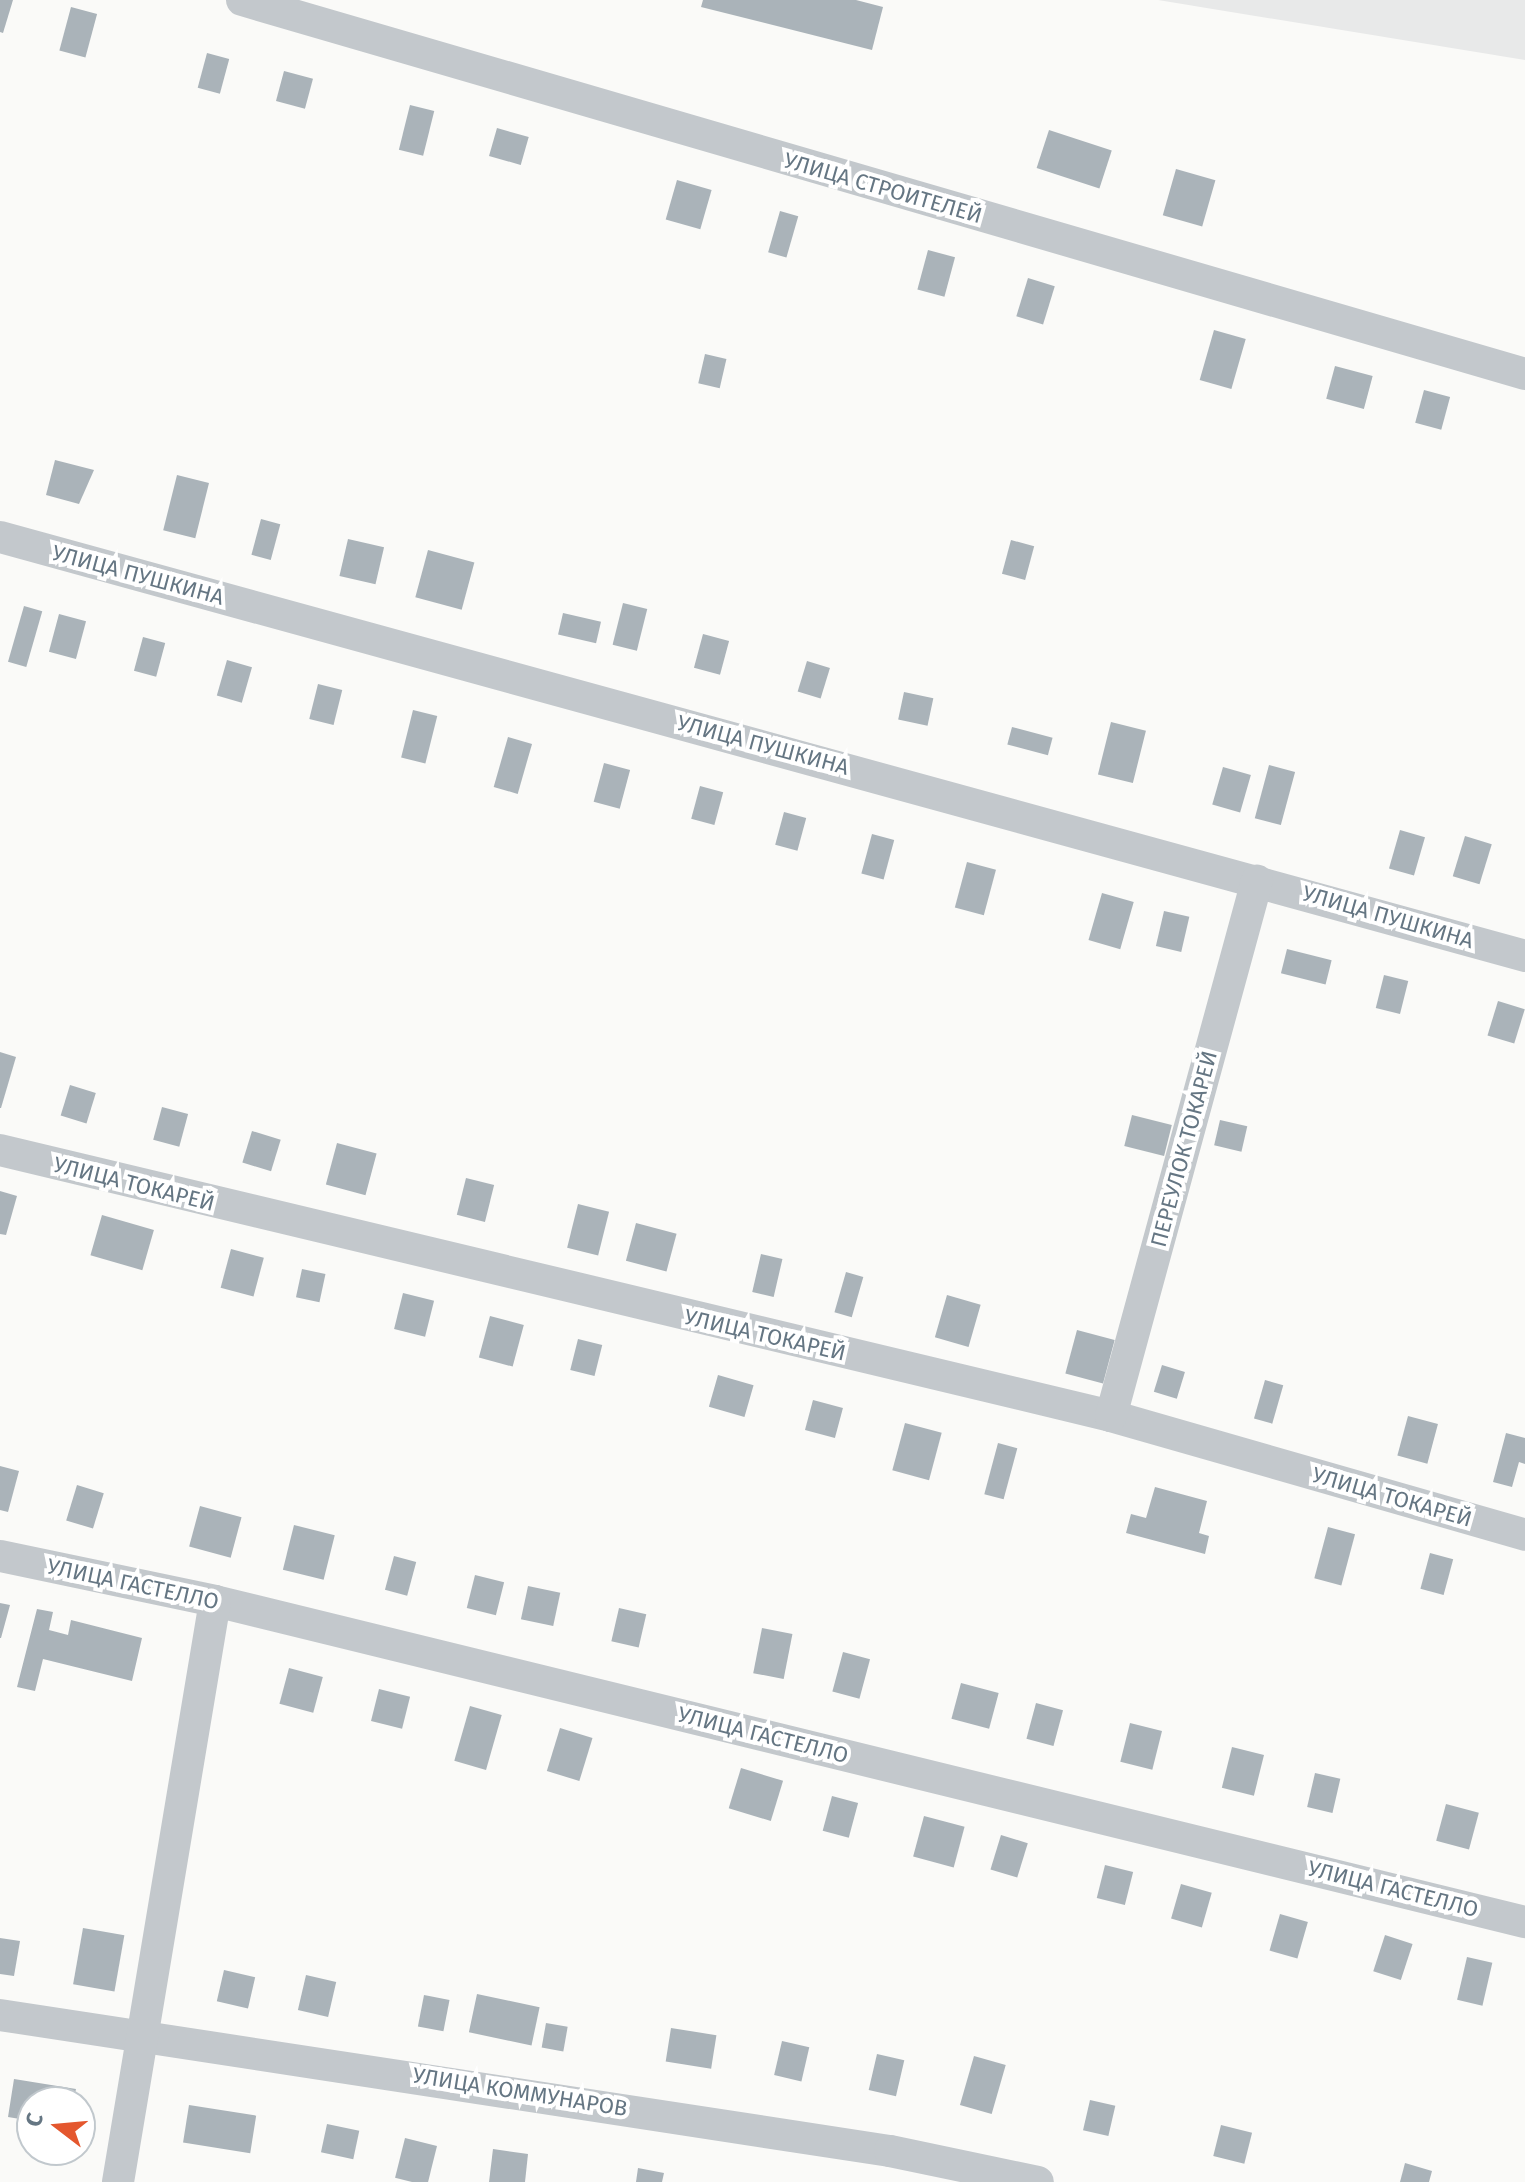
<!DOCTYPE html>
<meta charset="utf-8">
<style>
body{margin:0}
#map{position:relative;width:1525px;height:2182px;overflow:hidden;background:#fafaf8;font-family:"Fira Sans",sans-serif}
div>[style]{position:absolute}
.built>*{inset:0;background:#e8e9e9}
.building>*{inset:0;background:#aab3b9;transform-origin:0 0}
.minor>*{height:32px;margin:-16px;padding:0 16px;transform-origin:16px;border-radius:16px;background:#c3c8cc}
span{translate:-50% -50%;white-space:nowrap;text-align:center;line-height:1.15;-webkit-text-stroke:8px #fff;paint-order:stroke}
.street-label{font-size:22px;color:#657683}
.north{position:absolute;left:16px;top:2086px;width:80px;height:80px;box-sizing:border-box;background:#fff;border:2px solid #c1c8cd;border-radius:50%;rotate:286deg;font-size:22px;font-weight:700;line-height:32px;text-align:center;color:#657683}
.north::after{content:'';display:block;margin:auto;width:28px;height:36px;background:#e4572e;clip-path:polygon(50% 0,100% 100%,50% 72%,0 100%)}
</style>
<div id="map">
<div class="built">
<div style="clip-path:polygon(1158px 0,1525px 0,1525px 60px)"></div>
</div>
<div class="building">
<div style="clip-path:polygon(0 0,13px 0,3px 33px,0 32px)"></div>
<div style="clip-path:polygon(703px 0,856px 0,883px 7px,872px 50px,701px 7px)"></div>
<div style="left:71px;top:7px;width:27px;height:45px;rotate:15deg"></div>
<div style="left:207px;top:53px;width:23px;height:36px;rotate:15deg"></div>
<div style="left:284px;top:71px;width:30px;height:31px;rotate:15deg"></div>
<div style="left:410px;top:105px;width:25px;height:46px;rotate:14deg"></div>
<div style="left:497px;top:128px;width:33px;height:29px;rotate:16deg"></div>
<div style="left:1049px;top:130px;width:66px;height:40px;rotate:18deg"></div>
<div style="left:1176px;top:169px;width:41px;height:48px;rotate:16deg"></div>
<div style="left:677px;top:180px;width:36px;height:41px;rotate:16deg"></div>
<div style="left:780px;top:211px;width:19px;height:43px;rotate:16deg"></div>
<div style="left:928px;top:250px;width:28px;height:41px;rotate:15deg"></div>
<div style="left:1028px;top:278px;width:28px;height:40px;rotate:17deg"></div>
<div style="left:1214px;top:330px;width:33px;height:52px;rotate:16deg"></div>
<div style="left:705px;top:354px;width:22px;height:30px;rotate:13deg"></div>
<div style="left:1335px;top:366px;width:39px;height:34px;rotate:15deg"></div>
<div style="left:1424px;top:390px;width:27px;height:34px;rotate:15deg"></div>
<div style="clip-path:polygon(55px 460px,94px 470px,79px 504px,46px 495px)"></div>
<div style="left:177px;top:475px;width:33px;height:57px;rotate:14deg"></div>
<div style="left:261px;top:519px;width:20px;height:37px;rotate:15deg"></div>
<div style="left:348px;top:539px;width:37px;height:38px;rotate:13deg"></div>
<div style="left:1011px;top:540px;width:24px;height:35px;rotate:15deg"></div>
<div style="left:428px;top:550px;width:48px;height:49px;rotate:15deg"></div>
<div style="left:623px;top:603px;width:25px;height:43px;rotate:14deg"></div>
<div style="left:24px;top:606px;width:19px;height:58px;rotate:16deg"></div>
<div style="left:563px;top:613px;width:39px;height:22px;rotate:13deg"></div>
<div style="left:59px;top:614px;width:28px;height:39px;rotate:15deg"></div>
<div style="left:703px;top:634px;width:27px;height:35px;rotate:15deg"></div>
<div style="left:143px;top:637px;width:23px;height:35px;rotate:15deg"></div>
<div style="left:227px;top:660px;width:26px;height:37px;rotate:16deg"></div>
<div style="left:807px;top:661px;width:24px;height:32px;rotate:17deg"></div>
<div style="left:318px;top:684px;width:25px;height:36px;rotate:14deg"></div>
<div style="left:904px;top:692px;width:30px;height:28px;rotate:12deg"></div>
<div style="left:413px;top:710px;width:25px;height:49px;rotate:14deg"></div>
<div style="left:1111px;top:722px;width:36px;height:54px;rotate:14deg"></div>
<div style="left:1012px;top:727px;width:42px;height:18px;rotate:15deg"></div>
<div style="left:508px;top:737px;width:25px;height:52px;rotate:16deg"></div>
<div style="left:604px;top:763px;width:27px;height:40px;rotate:15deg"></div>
<div style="left:1269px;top:765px;width:27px;height:55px;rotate:15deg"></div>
<div style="left:1223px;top:767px;width:29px;height:39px;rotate:16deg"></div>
<div style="left:700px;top:786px;width:24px;height:34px;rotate:15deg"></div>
<div style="left:784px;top:812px;width:23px;height:34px;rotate:15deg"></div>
<div style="left:1400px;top:830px;width:26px;height:40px;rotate:16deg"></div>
<div style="left:872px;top:834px;width:23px;height:41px;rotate:15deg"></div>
<div style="left:1465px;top:836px;width:28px;height:42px;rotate:17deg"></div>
<div style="left:967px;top:862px;width:30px;height:47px;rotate:15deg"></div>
<div style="left:1102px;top:893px;width:33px;height:49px;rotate:16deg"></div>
<div style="left:1164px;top:911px;width:26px;height:36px;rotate:13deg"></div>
<div style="left:1287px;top:949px;width:46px;height:25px;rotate:14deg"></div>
<div style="left:1384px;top:975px;width:25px;height:34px;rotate:14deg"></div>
<div style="left:1498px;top:1001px;width:28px;height:36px;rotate:17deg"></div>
<div style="clip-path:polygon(0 1052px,16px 1057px,1px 1108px,0 1108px)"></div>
<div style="left:70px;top:1085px;width:27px;height:32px;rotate:17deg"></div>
<div style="left:162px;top:1107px;width:27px;height:34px;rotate:15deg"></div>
<div style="left:1132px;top:1115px;width:41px;height:32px;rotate:14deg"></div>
<div style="left:1220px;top:1120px;width:28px;height:26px;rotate:13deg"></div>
<div style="left:252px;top:1131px;width:30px;height:33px;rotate:17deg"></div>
<div style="left:337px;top:1143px;width:41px;height:43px;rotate:15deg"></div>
<div style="left:466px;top:1178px;width:29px;height:38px;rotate:14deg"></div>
<div style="clip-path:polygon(0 1191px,17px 1196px,6px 1235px,0 1234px)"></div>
<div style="left:578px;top:1204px;width:32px;height:45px;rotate:14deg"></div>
<div style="left:102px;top:1215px;width:54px;height:42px;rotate:16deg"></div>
<div style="left:636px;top:1223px;width:42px;height:39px;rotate:15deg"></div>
<div style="left:231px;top:1249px;width:34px;height:40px;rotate:15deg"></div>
<div style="left:761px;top:1254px;width:22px;height:39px;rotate:13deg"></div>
<div style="left:302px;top:1269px;width:24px;height:29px;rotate:12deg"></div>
<div style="left:846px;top:1272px;width:18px;height:42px;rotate:16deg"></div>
<div style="left:403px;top:1293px;width:32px;height:37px;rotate:14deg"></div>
<div style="left:947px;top:1295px;width:35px;height:44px;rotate:16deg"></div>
<div style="left:490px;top:1316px;width:35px;height:43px;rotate:15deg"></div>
<div style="left:1077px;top:1330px;width:39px;height:45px;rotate:15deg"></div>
<div style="left:578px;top:1339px;width:25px;height:32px;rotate:14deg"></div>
<div style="left:1162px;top:1365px;width:24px;height:28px;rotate:17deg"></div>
<div style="left:718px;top:1375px;width:37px;height:33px;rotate:16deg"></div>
<div style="left:1265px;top:1380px;width:19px;height:40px;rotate:16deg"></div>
<div style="left:813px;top:1400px;width:31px;height:31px;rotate:15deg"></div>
<div style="left:1408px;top:1416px;width:31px;height:41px;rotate:15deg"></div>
<div style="left:905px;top:1423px;width:38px;height:49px;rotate:15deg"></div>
<div style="clip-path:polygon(1506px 1433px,1525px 1438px,1525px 1464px,1519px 1462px,1512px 1487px,1493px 1482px)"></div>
<div style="left:998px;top:1443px;width:20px;height:53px;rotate:15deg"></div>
<div style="clip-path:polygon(0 1466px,19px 1471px,8px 1512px,0 1510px)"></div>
<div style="left:77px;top:1485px;width:28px;height:37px;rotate:17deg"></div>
<div style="clip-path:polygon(1155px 1487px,1207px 1501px,1199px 1533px,1209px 1536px,1205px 1554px,1126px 1533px,1131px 1514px,1146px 1518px)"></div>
<div style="left:200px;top:1506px;width:43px;height:42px;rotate:15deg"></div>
<div style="left:294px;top:1525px;width:42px;height:46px;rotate:14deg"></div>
<div style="left:1328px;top:1527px;width:28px;height:53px;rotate:15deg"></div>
<div style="left:1430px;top:1553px;width:24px;height:37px;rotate:15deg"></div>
<div style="left:394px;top:1556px;width:23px;height:35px;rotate:15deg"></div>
<div style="left:475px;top:1575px;width:30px;height:34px;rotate:14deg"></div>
<div style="left:528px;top:1586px;width:33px;height:34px;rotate:12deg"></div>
<div style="clip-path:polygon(0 1603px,10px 1605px,1px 1638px,0 1638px)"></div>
<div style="left:619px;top:1608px;width:28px;height:34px;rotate:13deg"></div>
<div style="clip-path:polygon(37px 1609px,53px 1612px,49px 1630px,68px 1635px,71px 1620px,142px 1638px,132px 1681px,43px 1659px,35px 1691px,17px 1687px)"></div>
<div style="left:762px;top:1628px;width:31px;height:46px;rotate:11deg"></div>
<div style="left:843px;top:1652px;width:28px;height:41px;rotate:15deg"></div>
<div style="left:289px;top:1668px;width:35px;height:37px;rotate:15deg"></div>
<div style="left:961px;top:1683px;width:39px;height:37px;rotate:15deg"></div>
<div style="left:379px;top:1689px;width:32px;height:33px;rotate:14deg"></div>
<div style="left:1036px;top:1703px;width:28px;height:37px;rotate:15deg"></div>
<div style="left:470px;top:1706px;width:33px;height:57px;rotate:16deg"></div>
<div style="left:1130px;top:1723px;width:33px;height:40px;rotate:14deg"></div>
<div style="left:560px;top:1728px;width:34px;height:45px;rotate:17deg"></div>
<div style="left:1232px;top:1747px;width:33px;height:42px;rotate:14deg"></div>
<div style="left:741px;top:1768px;width:44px;height:42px;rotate:17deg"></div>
<div style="left:1315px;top:1773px;width:26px;height:35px;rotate:13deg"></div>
<div style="left:832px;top:1796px;width:27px;height:36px;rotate:15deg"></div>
<div style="left:1446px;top:1804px;width:34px;height:38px;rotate:15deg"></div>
<div style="left:924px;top:1816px;width:42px;height:42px;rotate:15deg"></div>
<div style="left:1001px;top:1835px;width:28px;height:36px;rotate:17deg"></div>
<div style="left:1105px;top:1865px;width:29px;height:34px;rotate:14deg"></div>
<div style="left:1181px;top:1884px;width:32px;height:36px;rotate:16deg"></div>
<div style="left:1280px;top:1914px;width:29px;height:38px;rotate:16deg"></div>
<div style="left:83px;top:1928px;width:42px;height:57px;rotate:10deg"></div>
<div style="left:1385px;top:1935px;width:29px;height:38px;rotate:18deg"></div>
<div style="clip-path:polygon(0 1938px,20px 1941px,14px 1976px,0 1974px)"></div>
<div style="left:1467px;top:1957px;width:26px;height:44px;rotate:13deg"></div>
<div style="left:224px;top:1970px;width:32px;height:32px;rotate:13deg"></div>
<div style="left:306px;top:1975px;width:31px;height:36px;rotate:13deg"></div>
<div style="left:477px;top:1994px;width:64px;height:39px;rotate:12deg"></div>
<div style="left:424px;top:1995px;width:26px;height:32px;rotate:11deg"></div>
<div style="left:546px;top:2023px;width:22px;height:25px;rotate:10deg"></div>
<div style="left:671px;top:2028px;width:46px;height:34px;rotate:9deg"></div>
<div style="left:782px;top:2041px;width:28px;height:35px;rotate:13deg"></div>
<div style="left:877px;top:2054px;width:28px;height:37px;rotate:13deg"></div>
<div style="left:974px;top:2056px;width:33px;height:51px;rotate:16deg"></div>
<div style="clip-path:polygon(14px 2079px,76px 2089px,73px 2102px,32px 2102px,32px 2121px,8px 2117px)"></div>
<div style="left:1090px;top:2100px;width:26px;height:31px;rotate:13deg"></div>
<div style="left:189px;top:2105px;width:68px;height:38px;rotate:9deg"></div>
<div style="left:327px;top:2124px;width:33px;height:29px;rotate:12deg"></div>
<div style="left:1221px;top:2125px;width:32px;height:32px;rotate:14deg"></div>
<div style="left:405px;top:2138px;width:33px;height:41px;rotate:14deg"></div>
<div style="clip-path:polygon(493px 2149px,528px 2154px,525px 2182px,489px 2182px)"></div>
<div style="clip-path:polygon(1405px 2163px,1432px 2171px,1429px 2182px,1400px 2182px)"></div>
<div style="clip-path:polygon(638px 2168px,664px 2173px,662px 2182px,636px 2182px)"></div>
</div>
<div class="minor">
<div style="left:242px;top:0;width:1336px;rotate:16.25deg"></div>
<div style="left:0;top:537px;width:1582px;rotate:15.36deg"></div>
<div style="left:0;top:1150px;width:1142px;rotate:13.46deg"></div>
<div style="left:1111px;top:1416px;width:431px;rotate:16deg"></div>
<div style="left:1111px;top:1416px;width:555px;rotate:-74.74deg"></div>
<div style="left:0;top:1556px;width:220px;rotate:11.8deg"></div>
<div style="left:215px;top:1601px;width:1349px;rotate:13.77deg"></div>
<div style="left:0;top:2015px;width:900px;rotate:8.69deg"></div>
<div style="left:890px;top:2151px;width:151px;rotate:11.8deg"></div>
<div style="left:118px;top:2182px;width:589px;rotate:-80.52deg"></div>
</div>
<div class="street-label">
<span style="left:883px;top:188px;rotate:16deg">УЛИЦА СТРОИТЕЛЕЙ</span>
<span style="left:138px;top:575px;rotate:15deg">УЛИЦА ПУШКИНА</span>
<span style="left:763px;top:745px;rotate:15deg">УЛИЦА ПУШКИНА</span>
<span style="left:1388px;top:917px;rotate:16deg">УЛИЦА ПУШКИНА</span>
<span style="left:1184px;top:1149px;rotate:-75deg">ПЕРЕУЛОК ТОКАРЕЙ</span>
<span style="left:134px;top:1184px;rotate:14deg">УЛИЦА ТОКАРЕЙ</span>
<span style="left:765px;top:1335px;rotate:13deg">УЛИЦА ТОКАРЕЙ</span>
<span style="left:1392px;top:1497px;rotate:16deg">УЛИЦА ТОКАРЕЙ</span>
<span style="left:133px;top:1584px;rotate:12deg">УЛИЦА ГАСТЕЛЛО</span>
<span style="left:763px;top:1735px;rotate:14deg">УЛИЦА ГАСТЕЛЛО</span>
<span style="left:1393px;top:1889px;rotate:14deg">УЛИЦА ГАСТЕЛЛО</span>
<span style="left:520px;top:2092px;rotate:9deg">УЛИЦА КОММУНАРОВ</span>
</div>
<div class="north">С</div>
</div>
